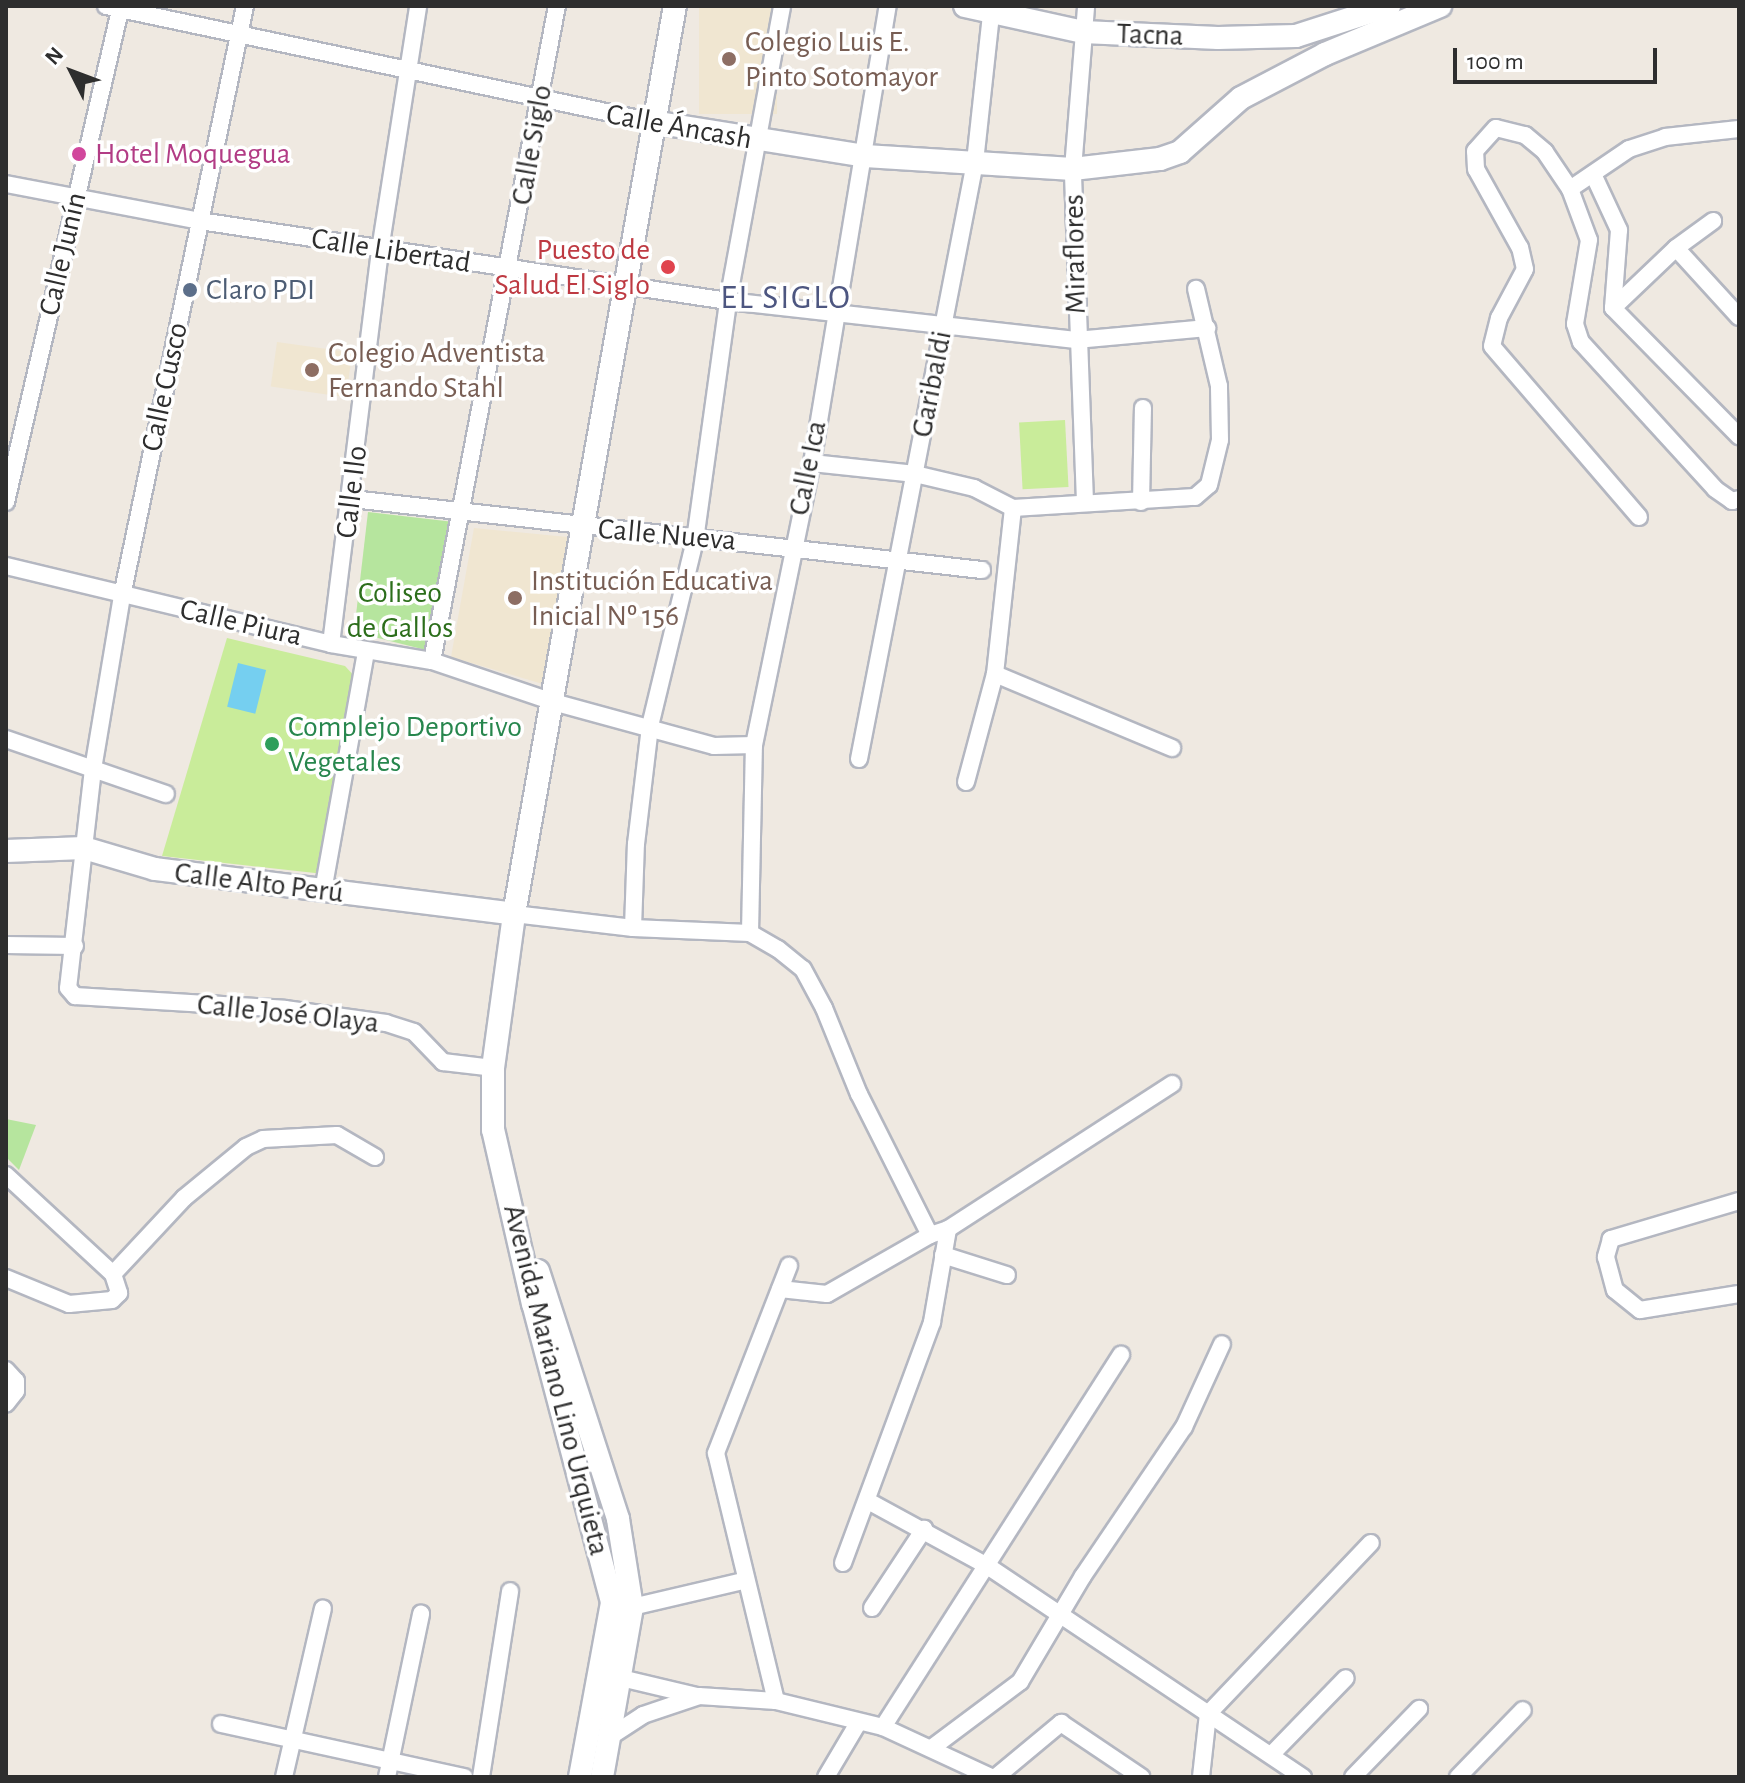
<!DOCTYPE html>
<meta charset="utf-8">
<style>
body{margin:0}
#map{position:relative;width:1745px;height:1783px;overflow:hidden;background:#efe9e1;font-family:"Alegreya Sans",sans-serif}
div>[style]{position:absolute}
.education>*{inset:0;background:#f0e6d1;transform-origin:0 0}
.green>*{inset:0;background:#b6e59e}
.pitch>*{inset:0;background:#c9ec9a;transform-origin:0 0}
.water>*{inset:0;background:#75cff0;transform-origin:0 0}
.roads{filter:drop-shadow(2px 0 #b4b7c1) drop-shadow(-2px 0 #b4b7c1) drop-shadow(0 2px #b4b7c1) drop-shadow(0 -2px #b4b7c1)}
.street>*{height:16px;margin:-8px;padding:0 8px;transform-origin:8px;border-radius:8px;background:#fff}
.secondary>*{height:22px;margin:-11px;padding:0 11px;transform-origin:11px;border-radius:11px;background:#fff}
.dots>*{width:22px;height:22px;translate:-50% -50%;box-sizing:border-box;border:4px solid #fff;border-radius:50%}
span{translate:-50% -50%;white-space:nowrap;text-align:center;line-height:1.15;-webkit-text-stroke:7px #fff;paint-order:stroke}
.street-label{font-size:30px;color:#2e2e2e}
.education-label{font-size:30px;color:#785e54}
.left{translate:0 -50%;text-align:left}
.hotel-label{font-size:30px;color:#b23c85}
.health-label{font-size:30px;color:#be3a42}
.right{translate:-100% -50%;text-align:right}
.service-label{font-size:30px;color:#4e5e75}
.park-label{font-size:30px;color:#2c6e1b}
.leisure-label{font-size:30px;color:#27864d}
.quarter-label{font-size:34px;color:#4d5680;letter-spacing:2px}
.frame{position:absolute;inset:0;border:8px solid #2e2e2e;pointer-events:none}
.north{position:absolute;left:32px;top:32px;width:80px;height:80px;-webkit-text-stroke:6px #fff;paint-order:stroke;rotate:312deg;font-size:22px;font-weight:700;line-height:32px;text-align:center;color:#2e2e2e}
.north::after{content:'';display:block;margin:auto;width:28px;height:36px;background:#2e2e2e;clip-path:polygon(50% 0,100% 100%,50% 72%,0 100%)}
.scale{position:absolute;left:1453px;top:48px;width:204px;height:36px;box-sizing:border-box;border:4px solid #2e2e2e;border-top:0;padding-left:10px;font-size:24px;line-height:28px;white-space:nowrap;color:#2e2e2e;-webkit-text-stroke:6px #fff;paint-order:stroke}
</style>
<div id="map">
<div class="education">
<div style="left:699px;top:6px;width:78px;height:108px"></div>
<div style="left:277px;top:342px;width:76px;height:45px;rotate:8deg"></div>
<div style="clip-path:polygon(474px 528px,578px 538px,553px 687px,451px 657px)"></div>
</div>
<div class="green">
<div style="clip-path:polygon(368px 512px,454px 522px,430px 651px,354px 632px)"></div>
<div style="clip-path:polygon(6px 1119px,36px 1125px,19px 1170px,6px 1157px)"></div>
</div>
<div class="pitch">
<div style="left:1065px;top:420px;width:67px;height:46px;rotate:87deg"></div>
<div style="clip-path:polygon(227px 638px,345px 666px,357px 679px,324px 874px,162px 856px)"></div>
</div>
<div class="water">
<div style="left:238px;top:663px;width:29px;height:45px;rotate:14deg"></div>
</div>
<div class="roads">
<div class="street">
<div style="left:106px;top:6px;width:559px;rotate:11.97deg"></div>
<div style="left:245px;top:6px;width:603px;rotate:101.78deg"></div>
<div style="left:122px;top:596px;width:175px;rotate:99.5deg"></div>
<div style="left:93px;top:769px;width:220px;rotate:96.5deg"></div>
<div style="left:68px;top:988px;width:11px;rotate:49deg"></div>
<div style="left:75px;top:996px;width:210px;rotate:3.5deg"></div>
<div style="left:285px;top:1009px;width:102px;rotate:7.9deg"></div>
<div style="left:386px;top:1023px;width:29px;rotate:18deg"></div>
<div style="left:414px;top:1032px;width:42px;rotate:46deg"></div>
<div style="left:443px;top:1062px;width:50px;rotate:6.8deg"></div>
<div style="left:1593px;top:174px;width:62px;rotate:65.1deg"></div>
<div style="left:1619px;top:230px;width:78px;rotate:94.4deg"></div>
<div style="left:6px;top:184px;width:197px;rotate:10.8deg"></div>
<div style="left:200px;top:221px;width:534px;rotate:8.62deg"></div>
<div style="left:728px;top:301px;width:350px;rotate:6.4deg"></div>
<div style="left:1076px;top:340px;width:132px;rotate:-5.2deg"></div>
<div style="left:1570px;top:189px;width:71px;rotate:-34.1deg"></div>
<div style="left:1629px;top:149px;width:38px;rotate:-18deg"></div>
<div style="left:1665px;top:137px;width:74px;rotate:-6.2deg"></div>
<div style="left:1676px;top:248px;width:46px;rotate:-36.1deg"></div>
<div style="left:1739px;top:317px;width:93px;rotate:-132.4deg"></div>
<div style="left:1676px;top:248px;width:87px;rotate:136.4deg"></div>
<div style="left:1613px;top:308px;width:180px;rotate:45.5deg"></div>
<div style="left:812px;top:463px;width:104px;rotate:6.1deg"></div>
<div style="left:915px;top:474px;width:61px;rotate:13.3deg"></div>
<div style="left:974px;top:488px;width:44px;rotate:27.1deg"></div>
<div style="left:1013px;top:508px;width:182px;rotate:-3.5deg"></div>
<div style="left:1195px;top:497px;width:18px;rotate:-41deg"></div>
<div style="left:1209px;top:485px;width:46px;rotate:-76.3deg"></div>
<div style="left:1220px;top:440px;width:54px;rotate:-91.1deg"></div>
<div style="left:1219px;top:386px;width:100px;rotate:-103.3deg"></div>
<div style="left:352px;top:499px;width:634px;rotate:6.43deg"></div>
<div style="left:6px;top:502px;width:509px;rotate:-76.95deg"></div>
<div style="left:1085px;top:502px;width:333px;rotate:-92.1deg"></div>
<div style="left:1073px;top:169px;width:164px;rotate:-85.4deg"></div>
<div style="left:1141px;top:502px;width:94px;rotate:-88.8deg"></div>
<div style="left:1639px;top:517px;width:225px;rotate:-130.7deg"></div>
<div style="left:1492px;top:346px;width:29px;rotate:-76deg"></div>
<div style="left:1499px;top:318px;width:55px;rotate:-62deg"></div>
<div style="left:1525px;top:269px;width:22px;rotate:-103deg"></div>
<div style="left:1520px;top:248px;width:90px;rotate:-119.1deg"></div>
<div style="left:1476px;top:169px;width:18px;rotate:-93deg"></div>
<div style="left:1475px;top:151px;width:31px;rotate:-48deg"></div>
<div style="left:1496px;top:128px;width:30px;rotate:14deg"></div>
<div style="left:1525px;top:135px;width:26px;rotate:40deg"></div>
<div style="left:1545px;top:152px;width:45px;rotate:56deg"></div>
<div style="left:1570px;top:189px;width:54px;rotate:69.6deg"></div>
<div style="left:1589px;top:240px;width:85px;rotate:99.5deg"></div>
<div style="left:1575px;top:324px;width:19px;rotate:72deg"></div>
<div style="left:1581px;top:342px;width:199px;rotate:47.6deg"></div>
<div style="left:1715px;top:489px;width:21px;rotate:35deg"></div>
<div style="left:1732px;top:501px;width:7px;rotate:-16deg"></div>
<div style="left:6px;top:566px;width:334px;rotate:13.5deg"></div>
<div style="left:331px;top:644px;width:102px;rotate:9.6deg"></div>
<div style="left:432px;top:661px;width:128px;rotate:18.7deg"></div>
<div style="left:553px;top:702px;width:167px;rotate:15.3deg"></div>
<div style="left:714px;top:746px;width:40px;rotate:-1.4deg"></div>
<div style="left:331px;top:644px;width:397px;rotate:-82.9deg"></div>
<div style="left:380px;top:250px;width:247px;rotate:-81.1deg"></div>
<div style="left:432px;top:661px;width:667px;rotate:-79.2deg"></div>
<div style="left:995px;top:674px;width:192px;rotate:22.7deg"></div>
<div style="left:6px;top:739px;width:169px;rotate:19deg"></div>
<div style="left:859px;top:759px;width:608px;rotate:-79deg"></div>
<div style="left:975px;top:162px;width:157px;rotate:-83.8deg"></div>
<div style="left:966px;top:782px;width:112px;rotate:-75deg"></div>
<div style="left:995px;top:674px;width:167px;rotate:-83.8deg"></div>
<div style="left:323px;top:891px;width:243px;rotate:-79.8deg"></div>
<div style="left:514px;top:914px;width:120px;rotate:6.7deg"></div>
<div style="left:633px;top:928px;width:117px;rotate:2.4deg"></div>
<div style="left:750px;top:933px;width:32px;rotate:30deg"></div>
<div style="left:778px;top:949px;width:32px;rotate:39deg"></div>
<div style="left:803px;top:969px;width:44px;rotate:61.7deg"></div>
<div style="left:824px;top:1008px;width:93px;rotate:67.9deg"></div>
<div style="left:859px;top:1094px;width:158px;rotate:63.3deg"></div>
<div style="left:930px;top:1235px;width:19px;rotate:-18deg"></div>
<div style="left:633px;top:928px;width:84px;rotate:-88deg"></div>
<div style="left:636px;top:844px;width:119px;rotate:-83.2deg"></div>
<div style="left:650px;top:726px;width:191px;rotate:-76.4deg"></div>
<div style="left:695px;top:540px;width:241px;rotate:-82.1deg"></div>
<div style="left:728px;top:301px;width:300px;rotate:-79.6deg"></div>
<div style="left:750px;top:933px;width:188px;rotate:-88.8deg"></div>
<div style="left:754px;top:745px;width:288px;rotate:-78.4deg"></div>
<div style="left:812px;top:463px;width:463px;rotate:-80.6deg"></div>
<div style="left:6px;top:945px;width:69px;rotate:0.8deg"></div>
<div style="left:6px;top:1175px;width:146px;rotate:42.8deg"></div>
<div style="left:113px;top:1274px;width:20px;rotate:72deg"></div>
<div style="left:119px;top:1293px;width:10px;rotate:135deg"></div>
<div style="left:112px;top:1300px;width:43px;rotate:174.7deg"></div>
<div style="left:69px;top:1304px;width:68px;rotate:-157.6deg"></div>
<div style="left:1739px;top:1201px;width:134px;rotate:163.5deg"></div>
<div style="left:1611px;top:1239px;width:19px;rotate:106deg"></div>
<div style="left:1606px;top:1257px;width:34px;rotate:75deg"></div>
<div style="left:1615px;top:1290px;width:32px;rotate:39deg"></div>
<div style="left:1640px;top:1310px;width:100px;rotate:-9.2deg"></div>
<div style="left:943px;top:1255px;width:67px;rotate:17.4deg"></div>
<div style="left:113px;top:1274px;width:104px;rotate:-46.9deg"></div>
<div style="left:184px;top:1198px;width:80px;rotate:-39.4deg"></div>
<div style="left:246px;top:1147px;width:19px;rotate:-25deg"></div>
<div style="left:263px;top:1139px;width:74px;rotate:-3.1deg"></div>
<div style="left:337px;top:1135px;width:44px;rotate:30.1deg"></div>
<div style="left:780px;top:1289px;width:47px;rotate:6.1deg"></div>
<div style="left:827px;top:1294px;width:119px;rotate:-29.8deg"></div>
<div style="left:6px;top:1370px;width:15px;rotate:48deg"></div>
<div style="left:16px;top:1381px;width:10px;rotate:90deg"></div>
<div style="left:16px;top:1391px;width:16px;rotate:128deg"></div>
<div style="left:868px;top:1501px;width:138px;rotate:28.6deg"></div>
<div style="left:989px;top:1567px;width:378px;rotate:33.8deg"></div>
<div style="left:843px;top:1563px;width:257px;rotate:-69.7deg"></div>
<div style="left:932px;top:1322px;width:94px;rotate:-80.2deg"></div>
<div style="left:948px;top:1229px;width:267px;rotate:-32.9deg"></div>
<div style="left:632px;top:1607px;width:114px;rotate:-13.2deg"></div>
<div style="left:872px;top:1608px;width:95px;rotate:-56.6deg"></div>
<div style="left:621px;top:1678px;width:78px;rotate:13.3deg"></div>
<div style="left:776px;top:1701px;width:255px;rotate:-103.6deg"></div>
<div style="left:716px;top:1453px;width:201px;rotate:-68.7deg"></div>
<div style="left:221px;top:1724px;width:249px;rotate:12.3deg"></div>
<div style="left:883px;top:1727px;width:442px;rotate:-57.4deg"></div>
<div style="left:611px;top:1736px;width:38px;rotate:-33deg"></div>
<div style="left:643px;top:1715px;width:59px;rotate:-18.7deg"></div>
<div style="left:699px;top:1696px;width:77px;rotate:3.7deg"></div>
<div style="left:776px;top:1701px;width:110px;rotate:13.7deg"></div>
<div style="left:883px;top:1727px;width:119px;rotate:24.8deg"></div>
<div style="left:933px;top:1747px;width:109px;rotate:-36.8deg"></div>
<div style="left:1020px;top:1682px;width:123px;rotate:-59.3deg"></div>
<div style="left:1083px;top:1576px;width:180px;rotate:-55.9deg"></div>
<div style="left:1184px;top:1427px;width:91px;rotate:-65.4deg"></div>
<div style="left:1271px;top:1755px;width:107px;rotate:-45.8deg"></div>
<div style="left:284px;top:1777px;width:173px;rotate:-77deg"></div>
<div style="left:387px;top:1777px;width:167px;rotate:-78.2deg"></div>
<div style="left:481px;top:1777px;width:188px;rotate:-81.1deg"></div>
<div style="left:826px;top:1777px;width:63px;rotate:-59.3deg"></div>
<div style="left:996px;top:1777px;width:85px;rotate:-39.7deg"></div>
<div style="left:1061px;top:1723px;width:97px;rotate:34deg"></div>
<div style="left:1201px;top:1777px;width:63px;rotate:-83.7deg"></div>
<div style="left:1208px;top:1714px;width:236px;rotate:-46.4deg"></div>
<div style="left:1353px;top:1777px;width:95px;rotate:-45.9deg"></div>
<div style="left:1458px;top:1777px;width:93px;rotate:-45.9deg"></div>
</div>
<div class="secondary">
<div style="left:965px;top:6px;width:121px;rotate:12.4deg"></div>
<div style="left:1083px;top:32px;width:135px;rotate:2.5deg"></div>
<div style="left:1218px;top:38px;width:78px;rotate:-1.5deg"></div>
<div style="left:1296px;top:36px;width:98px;rotate:-17.9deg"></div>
<div style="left:653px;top:122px;width:215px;rotate:9.1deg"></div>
<div style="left:865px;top:156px;width:208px;rotate:3.6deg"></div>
<div style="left:1073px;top:169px;width:88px;rotate:-6.6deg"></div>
<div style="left:1160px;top:159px;width:21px;rotate:-19deg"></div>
<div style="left:1180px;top:152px;width:81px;rotate:-41.5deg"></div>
<div style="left:1241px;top:98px;width:95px;rotate:-27.6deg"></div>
<div style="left:1325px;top:54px;width:125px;rotate:-22.7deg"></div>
<div style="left:6px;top:851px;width:78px;rotate:-2.2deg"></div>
<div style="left:84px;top:848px;width:74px;rotate:16.5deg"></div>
<div style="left:155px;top:869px;width:362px;rotate:7.1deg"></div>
<div style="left:538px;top:1271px;width:261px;rotate:72.1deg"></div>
<div style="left:618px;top:1519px;width:89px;rotate:81deg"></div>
<div style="left:632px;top:1607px;width:173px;rotate:100deg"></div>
<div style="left:580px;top:1777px;width:178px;rotate:-79.6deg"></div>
<div style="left:612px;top:1602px;width:308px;rotate:-104.8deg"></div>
<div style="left:533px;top:1304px;width:179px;rotate:-102.9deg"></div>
<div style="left:493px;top:1130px;width:62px;rotate:-90deg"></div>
<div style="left:493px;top:1068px;width:155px;rotate:-82.2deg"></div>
<div style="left:514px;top:914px;width:922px;rotate:-79.95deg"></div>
</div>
</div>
<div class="dots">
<div style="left:729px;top:59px;background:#8d6e63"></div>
<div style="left:79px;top:154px;background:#d1479c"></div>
<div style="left:668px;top:267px;background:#e0444e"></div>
<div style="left:190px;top:290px;background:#5c6f8a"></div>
<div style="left:312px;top:370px;background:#8d6e63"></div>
<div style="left:515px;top:598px;background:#8d6e63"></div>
<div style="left:272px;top:744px;background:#2e9e5b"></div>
</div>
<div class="street-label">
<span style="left:1150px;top:35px;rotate:2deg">Tacna</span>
<span style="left:679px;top:127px;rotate:10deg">Calle Áncash</span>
<span style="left:532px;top:145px;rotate:-80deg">Calle Siglo</span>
<span style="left:391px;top:251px;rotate:9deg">Calle Libertad</span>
<span style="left:63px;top:254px;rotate:-77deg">Calle Junín</span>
<span style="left:1075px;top:254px;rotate:-91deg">Miraflores</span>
<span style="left:932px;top:384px;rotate:-79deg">Garibaldi</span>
<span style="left:165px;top:387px;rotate:-78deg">Calle Cusco</span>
<span style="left:808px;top:468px;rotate:-79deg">Calle Ica</span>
<span style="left:352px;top:492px;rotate:-83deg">Calle Ilo</span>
<span style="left:667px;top:535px;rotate:5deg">Calle Nueva</span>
<span style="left:241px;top:623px;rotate:13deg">Calle Piura</span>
<span style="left:259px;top:883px;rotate:7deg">Calle Alto Perú</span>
<span style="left:288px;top:1014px;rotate:6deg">Calle José Olaya</span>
<span style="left:556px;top:1380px;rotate:76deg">Avenida Mariano Lino Urquieta</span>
</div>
<div class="education-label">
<span class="left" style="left:745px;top:59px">Colegio Luis E.<br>Pinto Sotomayor</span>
<span class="left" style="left:328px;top:370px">Colegio Adventista<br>Fernando Stahl</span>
<span class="left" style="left:531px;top:598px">Institución Educativa<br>Inicial Nº 156</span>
</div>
<div class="hotel-label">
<span class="left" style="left:95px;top:154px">Hotel Moquegua</span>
</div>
<div class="health-label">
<span class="right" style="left:650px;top:267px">Puesto de<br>Salud El Siglo</span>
</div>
<div class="service-label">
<span class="left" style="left:206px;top:290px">Claro PDI</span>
</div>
<div class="park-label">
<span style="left:400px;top:610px">Coliseo<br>de Gallos</span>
</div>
<div class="leisure-label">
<span class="left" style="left:288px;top:744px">Complejo Deportivo<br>Vegetales</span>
</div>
<div class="quarter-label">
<span style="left:786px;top:299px">EL SIGLO</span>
</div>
<div class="frame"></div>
<div class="north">N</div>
<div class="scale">100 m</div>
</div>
